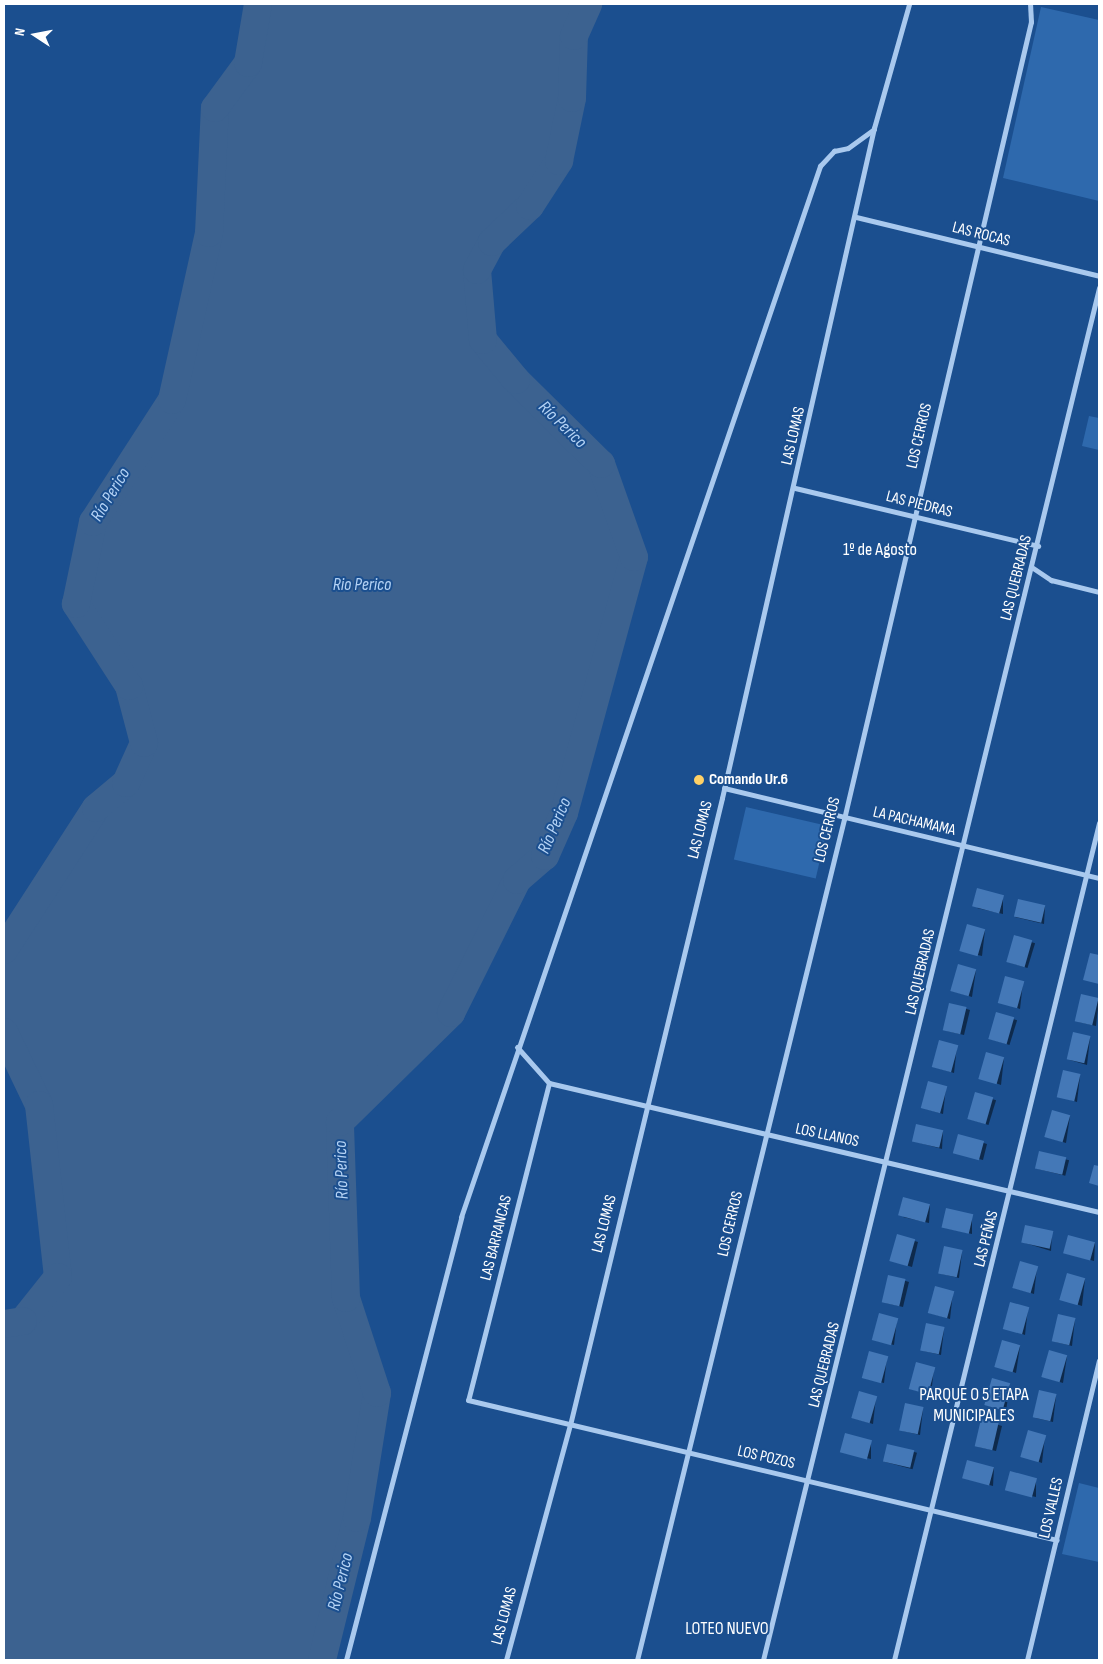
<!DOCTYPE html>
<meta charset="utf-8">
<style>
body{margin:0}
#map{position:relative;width:1103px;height:1664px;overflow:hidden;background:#1b4f8f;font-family:"Sofia Sans Condensed",sans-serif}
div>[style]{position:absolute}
.green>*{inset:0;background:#2e69ad;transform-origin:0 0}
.water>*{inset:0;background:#3c6290}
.shadow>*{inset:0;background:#0007;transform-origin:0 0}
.river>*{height:28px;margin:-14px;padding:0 14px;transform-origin:14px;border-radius:14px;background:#3c6290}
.building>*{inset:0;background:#4478b7;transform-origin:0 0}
.street>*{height:5px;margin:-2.5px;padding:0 2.5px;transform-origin:2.5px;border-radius:2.5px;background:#a9c9ee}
.dots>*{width:14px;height:14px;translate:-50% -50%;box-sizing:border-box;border:2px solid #1b4f8f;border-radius:50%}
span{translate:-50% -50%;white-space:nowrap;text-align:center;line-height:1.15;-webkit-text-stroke:4px #1b4f8f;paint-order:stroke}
.street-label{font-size:16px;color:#fff}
.poi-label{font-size:16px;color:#fff;font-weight:700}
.left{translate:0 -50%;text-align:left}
.water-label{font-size:18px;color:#b5d3f5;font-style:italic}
.neighbourhood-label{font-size:18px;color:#fff}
.frame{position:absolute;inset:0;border:5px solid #fff;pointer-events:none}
.north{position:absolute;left:10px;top:10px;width:50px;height:50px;-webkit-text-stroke:4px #1b4f8f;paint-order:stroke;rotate:281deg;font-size:14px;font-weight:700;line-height:20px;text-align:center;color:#fff}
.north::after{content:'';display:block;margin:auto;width:18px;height:22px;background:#fff;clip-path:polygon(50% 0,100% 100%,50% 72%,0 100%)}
</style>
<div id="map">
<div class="green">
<div style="clip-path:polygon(1041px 7px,1099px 20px,1099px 201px,1003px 178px)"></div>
<div style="clip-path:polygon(1089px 416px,1099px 418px,1099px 450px,1082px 446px)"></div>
<div style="left:746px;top:807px;width:84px;height:54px;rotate:13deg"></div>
<div style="clip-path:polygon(1079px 1483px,1099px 1488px,1099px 1562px,1062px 1554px)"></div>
</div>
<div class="water">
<div style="clip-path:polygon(258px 4px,588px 4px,574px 36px,572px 98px,559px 161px,530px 206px,492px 242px,477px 270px,483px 340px,516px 380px,601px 464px,634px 557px,564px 813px,545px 856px,517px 881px,451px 1013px,340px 1122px,346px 1297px,377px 1393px,357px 1518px,322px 1660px,4px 1660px,4px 1324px,23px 1321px,58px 1277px,39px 1105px,4px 1032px,4px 950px,96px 808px,126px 783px,144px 743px,129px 686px,76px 604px,93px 522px,172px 400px,209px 233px,215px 108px,248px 63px)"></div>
</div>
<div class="shadow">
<div style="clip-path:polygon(1003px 896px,1003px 914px,977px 908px)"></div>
<div style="clip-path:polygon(1045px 906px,1044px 924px,1015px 917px)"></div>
<div style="clip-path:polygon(985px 930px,982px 956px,965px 952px)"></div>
<div style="left:1015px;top:937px;width:21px;height:26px;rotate:17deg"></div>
<div style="clip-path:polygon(976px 970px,972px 997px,952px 991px)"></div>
<div style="clip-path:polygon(1023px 982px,1020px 1009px,1000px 1002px)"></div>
<div style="clip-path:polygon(1082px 995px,1099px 1000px,1096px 1026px,1079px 1022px)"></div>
<div style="clip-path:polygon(950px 1004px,970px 1010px,964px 1035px,947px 1031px)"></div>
<div style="left:997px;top:1014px;width:21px;height:26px;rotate:17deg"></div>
<div style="clip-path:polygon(1090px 1038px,1087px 1065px,1070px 1060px)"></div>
<div style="clip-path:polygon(957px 1046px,954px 1073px,934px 1067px)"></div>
<div style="clip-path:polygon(1004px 1058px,1001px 1085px,981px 1078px)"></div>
<div style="clip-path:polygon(1080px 1076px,1077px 1102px,1057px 1096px)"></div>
<div style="clip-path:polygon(946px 1087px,943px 1114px,926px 1109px)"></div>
<div style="left:976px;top:1094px;width:21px;height:26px;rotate:17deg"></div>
<div style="clip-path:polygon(1070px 1116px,1066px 1143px,1046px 1137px)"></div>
<div style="clip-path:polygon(943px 1131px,942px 1149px,913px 1141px)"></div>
<div style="clip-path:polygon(958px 1135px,987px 1144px,983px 1160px,958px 1154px)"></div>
<div style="left:1040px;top:1153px;width:30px;height:16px;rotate:14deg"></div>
<div style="clip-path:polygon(930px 1205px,929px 1223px,903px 1217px)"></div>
<div style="clip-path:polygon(972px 1216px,972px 1234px,946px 1228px)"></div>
<div style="clip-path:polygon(1052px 1232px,1051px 1251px,1022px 1242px)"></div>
<div style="clip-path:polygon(898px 1236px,918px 1242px,912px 1267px,895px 1262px)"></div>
<div style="clip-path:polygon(1095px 1243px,1094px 1261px,1065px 1253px)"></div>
<div style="clip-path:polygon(962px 1252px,959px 1278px,942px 1274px)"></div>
<div style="clip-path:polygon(1037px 1267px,1034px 1294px,1014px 1288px)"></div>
<div style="clip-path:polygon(889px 1276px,909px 1282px,903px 1307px,886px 1303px)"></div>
<div style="clip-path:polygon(1085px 1279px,1082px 1306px,1061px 1299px)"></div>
<div style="clip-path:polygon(953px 1292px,950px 1319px,930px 1313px)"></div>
<div style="clip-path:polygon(1028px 1308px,1025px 1335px,1005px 1328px)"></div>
<div style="clip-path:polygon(897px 1319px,894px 1345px,877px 1341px)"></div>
<div style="clip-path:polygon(1075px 1319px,1072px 1346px,1056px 1342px)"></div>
<div style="clip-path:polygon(944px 1329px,941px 1355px,924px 1351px)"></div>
<div style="clip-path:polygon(1020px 1346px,1016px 1373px,996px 1366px)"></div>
<div style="clip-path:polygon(1067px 1356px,1063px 1383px,1047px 1378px)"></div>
<div style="clip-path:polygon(887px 1357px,884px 1383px,867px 1379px)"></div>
<div style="clip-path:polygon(934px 1368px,931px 1395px,911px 1389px)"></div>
<div style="clip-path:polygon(1010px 1384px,1006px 1411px,986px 1405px)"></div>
<div style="clip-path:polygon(1056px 1396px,1053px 1422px,1036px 1418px)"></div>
<div style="clip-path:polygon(876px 1397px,873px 1424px,853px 1418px)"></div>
<div style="clip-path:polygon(923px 1409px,920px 1435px,903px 1431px)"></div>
<div style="clip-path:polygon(982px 1420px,1002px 1426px,996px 1451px,979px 1447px)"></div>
<div style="clip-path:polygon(1045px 1436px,1042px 1463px,1022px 1456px)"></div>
<div style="clip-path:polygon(871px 1441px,871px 1459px,845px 1453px)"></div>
<div style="left:888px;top:1445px;width:30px;height:17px;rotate:15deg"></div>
<div style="clip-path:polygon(994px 1468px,993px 1486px,964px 1478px)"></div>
<div style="clip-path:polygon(1036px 1479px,1036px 1497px,1010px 1491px)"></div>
</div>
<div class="river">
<div style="left:4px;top:950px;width:169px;rotate:-57.1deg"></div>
<div style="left:96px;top:808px;width:39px;rotate:-40deg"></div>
<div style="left:126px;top:783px;width:44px;rotate:-65.8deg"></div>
<div style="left:144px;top:743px;width:59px;rotate:-104.7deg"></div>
<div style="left:129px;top:686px;width:98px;rotate:-122.9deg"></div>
<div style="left:76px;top:604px;width:84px;rotate:-78.3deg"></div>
<div style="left:93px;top:522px;width:145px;rotate:-57.1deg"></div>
<div style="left:172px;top:400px;width:171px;rotate:-77.5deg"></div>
<div style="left:209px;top:233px;width:125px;rotate:-87.3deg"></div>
<div style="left:215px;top:108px;width:56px;rotate:-53.7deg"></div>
<div style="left:248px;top:63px;width:60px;rotate:-80.4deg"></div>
<div style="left:4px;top:1032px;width:81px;rotate:64.4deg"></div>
<div style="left:39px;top:1105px;width:173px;rotate:83.7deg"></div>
<div style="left:58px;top:1277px;width:56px;rotate:128.5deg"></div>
<div style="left:23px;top:1321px;width:19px;rotate:171deg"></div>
<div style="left:322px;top:1660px;width:146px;rotate:-76.2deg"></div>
<div style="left:357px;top:1518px;width:127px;rotate:-80.9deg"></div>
<div style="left:377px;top:1393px;width:100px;rotate:-108.1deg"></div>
<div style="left:346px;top:1298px;width:176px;rotate:-92deg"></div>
<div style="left:340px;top:1122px;width:156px;rotate:-44.5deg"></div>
<div style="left:451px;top:1013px;width:148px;rotate:-63.6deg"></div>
<div style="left:517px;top:880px;width:37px;rotate:-41deg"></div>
<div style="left:545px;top:856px;width:47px;rotate:-66.2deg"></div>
<div style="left:564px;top:813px;width:265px;rotate:-74.7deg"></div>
<div style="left:634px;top:557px;width:99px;rotate:-109.5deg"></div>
<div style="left:601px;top:464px;width:120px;rotate:-135.3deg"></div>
<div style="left:516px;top:380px;width:52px;rotate:-129.5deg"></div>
<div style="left:483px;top:340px;width:70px;rotate:-94.9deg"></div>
<div style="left:477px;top:270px;width:32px;rotate:-62deg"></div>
<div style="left:492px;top:242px;width:52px;rotate:-43.5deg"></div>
<div style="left:530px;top:206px;width:54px;rotate:-57.2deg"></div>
<div style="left:559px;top:161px;width:64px;rotate:-78.3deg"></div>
<div style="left:572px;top:98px;width:62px;rotate:-88.2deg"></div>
<div style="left:574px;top:36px;width:35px;rotate:-66deg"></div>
</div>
<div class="building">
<div style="left:977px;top:888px;width:28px;height:19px;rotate:15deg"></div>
<div style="left:1018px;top:899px;width:28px;height:18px;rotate:13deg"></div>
<div style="left:967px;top:924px;width:19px;height:28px;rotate:16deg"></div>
<div style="left:1014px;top:935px;width:19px;height:28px;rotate:16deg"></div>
<div style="clip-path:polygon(1090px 953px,1099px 955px,1099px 984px,1083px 980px)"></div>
<div style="left:958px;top:964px;width:19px;height:28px;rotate:16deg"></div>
<div style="left:1005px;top:976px;width:20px;height:28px;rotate:15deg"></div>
<div style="left:1081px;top:994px;width:18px;height:28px;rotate:13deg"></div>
<div style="left:949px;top:1003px;width:18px;height:28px;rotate:13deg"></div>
<div style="left:996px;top:1012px;width:19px;height:28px;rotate:16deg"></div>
<div style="left:1073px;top:1032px;width:18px;height:28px;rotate:13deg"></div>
<div style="left:939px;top:1040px;width:20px;height:28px;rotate:15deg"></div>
<div style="left:986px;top:1052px;width:19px;height:28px;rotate:16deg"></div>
<div style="left:1063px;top:1070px;width:18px;height:28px;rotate:13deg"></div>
<div style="left:928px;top:1081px;width:20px;height:28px;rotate:15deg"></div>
<div style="left:975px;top:1092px;width:19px;height:28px;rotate:16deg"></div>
<div style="left:1052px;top:1110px;width:19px;height:28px;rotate:16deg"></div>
<div style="left:916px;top:1124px;width:28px;height:18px;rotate:13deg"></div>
<div style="left:958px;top:1134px;width:27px;height:20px;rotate:15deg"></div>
<div style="left:1039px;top:1151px;width:28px;height:18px;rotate:13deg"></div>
<div style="clip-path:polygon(1094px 1165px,1099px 1166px,1099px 1186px,1089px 1183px)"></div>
<div style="left:903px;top:1197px;width:28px;height:19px;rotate:15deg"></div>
<div style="left:946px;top:1208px;width:28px;height:20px;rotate:13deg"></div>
<div style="left:1025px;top:1225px;width:29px;height:18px;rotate:12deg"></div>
<div style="left:897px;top:1234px;width:19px;height:28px;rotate:16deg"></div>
<div style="left:1068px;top:1235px;width:28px;height:19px;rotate:15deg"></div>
<div style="left:944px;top:1246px;width:19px;height:28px;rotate:12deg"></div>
<div style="left:1020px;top:1261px;width:19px;height:28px;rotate:16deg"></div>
<div style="left:1067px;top:1273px;width:19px;height:28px;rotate:16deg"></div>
<div style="left:888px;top:1275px;width:18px;height:28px;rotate:13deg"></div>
<div style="left:935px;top:1286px;width:20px;height:28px;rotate:15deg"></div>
<div style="left:1010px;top:1302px;width:20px;height:28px;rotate:15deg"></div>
<div style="left:879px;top:1313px;width:20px;height:28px;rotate:15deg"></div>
<div style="left:1058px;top:1314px;width:18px;height:28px;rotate:13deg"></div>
<div style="left:926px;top:1323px;width:19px;height:28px;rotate:12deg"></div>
<div style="left:1002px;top:1340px;width:19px;height:28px;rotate:16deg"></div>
<div style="left:1049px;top:1350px;width:19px;height:28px;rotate:16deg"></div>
<div style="left:869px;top:1351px;width:20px;height:28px;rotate:15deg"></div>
<div style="left:916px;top:1362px;width:20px;height:28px;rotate:15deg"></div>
<div style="left:992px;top:1378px;width:19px;height:28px;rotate:16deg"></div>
<div style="left:1039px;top:1390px;width:18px;height:28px;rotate:13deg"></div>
<div style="left:859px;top:1391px;width:19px;height:28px;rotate:16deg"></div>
<div style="left:905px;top:1403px;width:19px;height:28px;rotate:12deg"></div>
<div style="left:981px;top:1419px;width:18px;height:28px;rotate:13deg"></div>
<div style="left:1028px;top:1430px;width:19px;height:28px;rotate:16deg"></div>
<div style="left:845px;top:1433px;width:28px;height:20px;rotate:15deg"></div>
<div style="left:887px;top:1444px;width:28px;height:18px;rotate:13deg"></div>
<div style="left:967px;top:1460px;width:28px;height:19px;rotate:15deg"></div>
<div style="left:1010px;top:1471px;width:28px;height:20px;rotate:15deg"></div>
</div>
<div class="street">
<div style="left:856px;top:217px;width:250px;rotate:13.6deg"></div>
<div style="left:795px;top:488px;width:250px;rotate:13.4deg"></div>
<div style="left:1033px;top:568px;width:22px;rotate:34deg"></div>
<div style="left:1051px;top:580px;width:49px;rotate:14deg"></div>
<div style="left:724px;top:788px;width:386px;rotate:13.5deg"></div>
<div style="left:517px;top:1047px;width:48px;rotate:48.4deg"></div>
<div style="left:549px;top:1083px;width:327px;rotate:104.3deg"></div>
<div style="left:468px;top:1400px;width:605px;rotate:13.37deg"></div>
<div style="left:549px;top:1083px;width:565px;rotate:13.2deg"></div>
<div style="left:346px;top:1660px;width:458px;rotate:-75.4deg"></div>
<div style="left:461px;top:1217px;width:1111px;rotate:-71.14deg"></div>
<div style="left:820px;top:166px;width:21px;rotate:-47deg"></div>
<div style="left:834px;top:151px;width:14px;rotate:-12deg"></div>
<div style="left:848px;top:148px;width:32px;rotate:-36deg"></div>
<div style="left:506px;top:1660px;width:244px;rotate:-74.8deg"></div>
<div style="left:570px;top:1425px;width:645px;rotate:-76.37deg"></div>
<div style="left:722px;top:798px;width:687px;rotate:-77.22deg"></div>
<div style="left:874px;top:128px;width:129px;rotate:-74.2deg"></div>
<div style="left:637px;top:1660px;width:866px;rotate:-76.17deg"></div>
<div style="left:844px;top:819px;width:819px;rotate:-76.8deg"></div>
<div style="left:1031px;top:22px;width:18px;rotate:-93deg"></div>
<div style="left:763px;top:1660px;width:1413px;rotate:-76.24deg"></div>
<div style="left:894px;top:1660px;width:862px;rotate:-76.24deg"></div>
<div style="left:1027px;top:1660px;width:308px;rotate:-76.5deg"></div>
</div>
<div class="dots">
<div style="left:699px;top:780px;background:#ffd166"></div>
</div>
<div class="street-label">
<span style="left:981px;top:235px;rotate:14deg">LAS ROCAS</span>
<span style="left:794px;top:436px;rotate:-77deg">LAS LOMAS</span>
<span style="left:920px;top:436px;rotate:-77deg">LOS CERROS</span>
<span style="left:919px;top:505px;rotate:14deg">LAS PIEDRAS</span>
<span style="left:1017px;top:578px;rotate:-76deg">LAS QUEBRADAS</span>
<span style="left:914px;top:822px;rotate:13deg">LA PACHAMAMA</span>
<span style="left:701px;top:830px;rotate:-76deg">LAS LOMAS</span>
<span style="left:828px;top:830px;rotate:-76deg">LOS CERROS</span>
<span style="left:921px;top:972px;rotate:-77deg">LAS QUEBRADAS</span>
<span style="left:827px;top:1136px;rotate:12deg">LOS LLANOS</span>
<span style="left:605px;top:1224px;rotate:-76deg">LAS LOMAS</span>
<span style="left:731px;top:1224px;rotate:-77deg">LOS CERROS</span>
<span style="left:497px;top:1238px;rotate:-76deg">LAS BARRANCAS</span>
<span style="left:987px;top:1239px;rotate:-76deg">LAS PEÑAS</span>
<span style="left:825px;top:1365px;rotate:-76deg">LAS QUEBRADAS</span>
<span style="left:766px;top:1458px;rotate:13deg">LOS POZOS</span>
<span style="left:1052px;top:1508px;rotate:-77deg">LOS VALLES</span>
<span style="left:505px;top:1616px;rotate:-75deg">LAS LOMAS</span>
</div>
<div class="poi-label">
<span class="left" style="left:709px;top:780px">Comando Ur.6</span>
</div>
<div class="water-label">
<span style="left:562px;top:425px;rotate:44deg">Río Perico</span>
<span style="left:111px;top:495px;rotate:-59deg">Río Perico</span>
<span style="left:362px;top:585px">Rio Perico</span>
<span style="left:555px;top:826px;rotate:-67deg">Río Perico</span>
<span style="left:342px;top:1170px;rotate:-92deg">Río Perico</span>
<span style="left:341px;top:1582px;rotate:-76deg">Río Perico</span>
</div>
<div class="neighbourhood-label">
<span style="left:880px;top:550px">1º de Agosto</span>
<span style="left:974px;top:1406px">PARQUE O 5 ETAPA<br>MUNICIPALES</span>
<span style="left:727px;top:1629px">LOTEO NUEVO</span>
</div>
<div class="frame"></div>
<div class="north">N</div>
</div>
